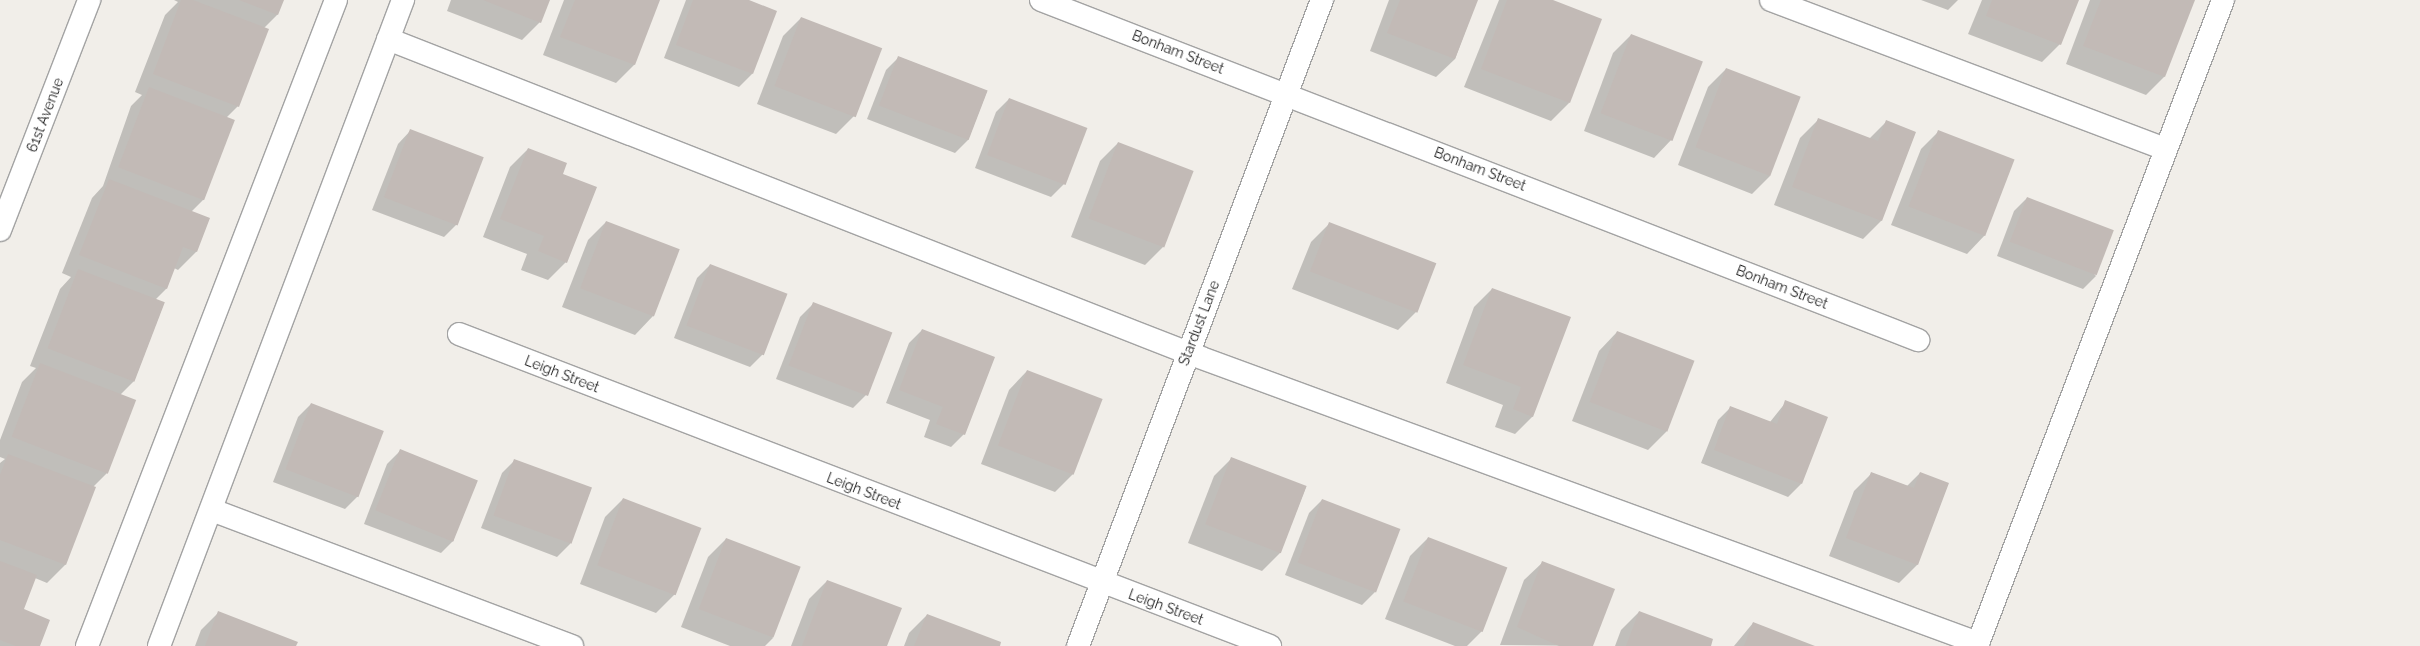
<!DOCTYPE html>
<style>
body{margin:0}
#map{position:relative;width:2420px;height:646px;overflow:hidden;background:#f1eee9;font-family:Raleway,sans-serif}
div>[style]{position:absolute}
.shadow>*{inset:0;background:#0003}
.building>*{inset:0;background:#c2bab6;transform-origin:0 0}
.roads{filter:drop-shadow(1px 0 #a3a3a3) drop-shadow(-1px 0 #a3a3a3) drop-shadow(0 1px #a3a3a3) drop-shadow(0 -1px #a3a3a3)}
.minor>*{height:22px;margin:-11px;padding:0 11px;transform-origin:11px;border-radius:11px;background:#fff}
span{translate:-50% -50%;white-space:nowrap;text-align:center;line-height:1.15;-webkit-text-stroke:3px #fff;paint-order:stroke}
.street-label{font-size:14px;color:#222}
</style>
<div id="map">
<div class="shadow">
<div style="clip-path:polygon(174px 0,283px 0,277px 15px,264px 28px,238px 106px,227px 117px,203px 200px,191px 212px,209px 219px,196px 252px,178px 270px,174px 268px,166px 289px,155px 300px,164px 303px,134px 381px,120px 395px,107px 473px,93px 487px,65px 565px,47px 583px,35px 578px,22px 610px,39px 646px,0 646px,0 463px,5px 459px,0 457px,0 440px,22px 382px,36px 368px,30px 366px,60px 289px,71px 277px,62px 273px,92px 198px,103px 186px,131px 106px,142px 95px,135px 92px,165px 15px,178px 2px)"></div>
<div style="clip-path:polygon(451px 0,549px 0,540px 22px,522px 40px,447px 11px)"></div>
<div style="clip-path:polygon(564px 0,659px 0,634px 65px,616px 83px,543px 55px)"></div>
<div style="clip-path:polygon(686px 0,747px 0,752px 74px,739px 87px,664px 58px)"></div>
<div style="clip-path:polygon(1389px 0,1477px 0,1455px 59px,1436px 77px,1370px 51px)"></div>
<div style="clip-path:polygon(1499px 0,1550px 0,1569px 103px,1551px 121px,1464px 87px)"></div>
<div style="clip-path:polygon(1921px 0,1958px 0,1948px 10px)"></div>
<div style="clip-path:polygon(1982px 0,2078px 0,2060px 44px,2042px 62px,1968px 34px)"></div>
<div style="clip-path:polygon(2090px 0,2193px 0,2164px 77px,2146px 95px,2066px 64px)"></div>
<div style="clip-path:polygon(801px 18px,854px 116px,836px 134px,757px 104px,783px 36px)"></div>
<div style="clip-path:polygon(1631px 35px,1672px 139px,1654px 158px,1584px 131px,1613px 53px)"></div>
<div style="clip-path:polygon(899px 57px,987px 91px,968px 140px,955px 153px,867px 119px,886px 70px)"></div>
<div style="clip-path:polygon(1726px 69px,1770px 176px,1752px 194px,1678px 165px,1708px 87px)"></div>
<div style="clip-path:polygon(1009px 99px,1064px 184px,1051px 197px,975px 168px,996px 112px)"></div>
<div style="clip-path:polygon(1818px 120px,1869px 139px,1886px 122px,1915px 133px,1881px 221px,1863px 239px,1774px 205px,1800px 138px)"></div>
<div style="clip-path:polygon(411px 130px,457px 224px,444px 237px,372px 210px,398px 144px)"></div>
<div style="clip-path:polygon(1939px 131px,1985px 235px,1967px 254px,1891px 225px,1921px 149px)"></div>
<div style="clip-path:polygon(1118px 143px,1163px 247px,1145px 265px,1071px 237px,1100px 161px)"></div>
<div style="clip-path:polygon(528px 149px,561px 174px,566px 262px,548px 280px,521px 270px,527px 254px,483px 237px,510px 167px)"></div>
<div style="clip-path:polygon(2027px 198px,2096px 276px,2083px 289px,1997px 256px,2014px 211px)"></div>
<div style="clip-path:polygon(606px 222px,653px 316px,635px 335px,562px 307px,588px 240px)"></div>
<div style="clip-path:polygon(1329px 224px,1434px 264px,1416px 312px,1398px 330px,1292px 289px,1311px 242px)"></div>
<div style="clip-path:polygon(710px 265px,763px 354px,750px 367px,674px 338px,697px 278px)"></div>
<div style="clip-path:polygon(1492px 289px,1533px 416px,1515px 434px,1495px 427px,1503px 405px,1446px 383px,1474px 307px)"></div>
<div style="clip-path:polygon(814px 303px,866px 395px,853px 408px,776px 379px,800px 317px)"></div>
<div style="clip-path:polygon(922px 330px,964px 434px,951px 447px,924px 437px,930px 420px,886px 403px,909px 343px)"></div>
<div style="clip-path:polygon(1617px 332px,1693px 362px,1666px 432px,1648px 450px,1572px 421px,1599px 351px)"></div>
<div style="clip-path:polygon(1027px 371px,1073px 474px,1055px 492px,981px 464px,1009px 390px)"></div>
<div style="clip-path:polygon(1786px 402px,1801px 484px,1788px 497px,1701px 463px,1718px 420px,1731px 407px,1770px 422px)"></div>
<div style="clip-path:polygon(311px 404px,358px 496px,345px 509px,273px 482px,298px 417px)"></div>
<div style="clip-path:polygon(400px 451px,454px 540px,441px 553px,364px 524px,387px 464px)"></div>
<div style="clip-path:polygon(1232px 458px,1306px 487px,1280px 553px,1262px 571px,1188px 543px,1214px 476px)"></div>
<div style="clip-path:polygon(515px 460px,591px 489px,570px 544px,557px 557px,481px 528px,502px 473px)"></div>
<div style="clip-path:polygon(1872px 473px,1907px 486px,1920px 473px,1948px 484px,1917px 565px,1899px 583px,1829px 556px,1854px 491px)"></div>
<div style="clip-path:polygon(623px 499px,675px 594px,656px 613px,580px 584px,605px 517px)"></div>
<div style="clip-path:polygon(1322px 500px,1375px 592px,1362px 605px,1285px 575px,1309px 513px)"></div>
<div style="clip-path:polygon(1428px 538px,1482px 631px,1467px 646px,1455px 646px,1385px 619px,1410px 556px)"></div>
<div style="clip-path:polygon(726px 539px,773px 638px,765px 646px,730px 646px,681px 627px,708px 557px)"></div>
<div style="clip-path:polygon(1543px 562px,1592px 646px,1500px 645px,1524px 580px)"></div>
<div style="clip-path:polygon(827px 581px,886px 646px,791px 646px,809px 599px)"></div>
<div style="clip-path:polygon(219px 612px,295px 646px,195px 646px,201px 630px)"></div>
<div style="clip-path:polygon(1639px 612px,1710px 646px,1615px 646px,1621px 630px)"></div>
<div style="clip-path:polygon(927px 615px,999px 646px,904px 646px,909px 633px)"></div>
<div style="clip-path:polygon(1753px 623px,1812px 646px,1734px 646px)"></div>
</div>
<div class="building">
<div style="clip-path:polygon(181px 0,193px 0,269px 29px,239px 107px,153px 74px)"></div>
<div style="clip-path:polygon(239px 0,284px 0,278px 15px)"></div>
<div style="clip-path:polygon(483px 0,550px 0,541px 23px)"></div>
<div style="clip-path:polygon(575px 0,660px 0,635px 65px,560px 37px)"></div>
<div style="clip-path:polygon(693px 0,749px 0,777px 11px,753px 74px,676px 45px)"></div>
<div style="clip-path:polygon(1400px 0,1478px 0,1455px 59px,1387px 33px)"></div>
<div style="clip-path:polygon(1507px 0,1553px 0,1602px 19px,1570px 103px,1481px 69px)"></div>
<div style="clip-path:polygon(1992px 0,2079px 0,2061px 45px,1986px 16px)"></div>
<div style="clip-path:polygon(2101px 0,2195px 0,2165px 77px,2083px 46px)"></div>
<div style="left:801px;top:17px;width:87px;height:74px;rotate:21deg"></div>
<div style="left:1631px;top:34px;width:77px;height:85px;rotate:21deg"></div>
<div style="left:898px;top:56px;width:96px;height:53px;rotate:21deg"></div>
<div style="left:1726px;top:68px;width:80px;height:85px;rotate:21deg"></div>
<div style="left:149px;top:87px;width:92px;height:86px;rotate:21deg"></div>
<div style="left:1009px;top:98px;width:84px;height:61px;rotate:21deg"></div>
<div style="clip-path:polygon(1818px 118px,1878px 141px,1886px 120px,1916px 132px,1882px 221px,1792px 187px)"></div>
<div style="left:410px;top:129px;width:79px;height:73px;rotate:21deg"></div>
<div style="left:1938px;top:130px;width:82px;height:82px;rotate:21deg"></div>
<div style="left:1118px;top:142px;width:81px;height:82px;rotate:21deg"></div>
<div style="clip-path:polygon(528px 148px,567px 163px,563px 174px,597px 187px,567px 263px,538px 251px,544px 236px,500px 219px)"></div>
<div style="clip-path:polygon(109px 179px,210px 218px,197px 252px,183px 247px,167px 289px,79px 255px)"></div>
<div style="left:2027px;top:197px;width:93px;height:48px;rotate:21deg"></div>
<div style="left:606px;top:221px;width:79px;height:72px;rotate:21deg"></div>
<div style="left:1329px;top:222px;width:115px;height:53px;rotate:21deg"></div>
<div style="left:710px;top:264px;width:83px;height:66px;rotate:21deg"></div>
<div style="left:78px;top:269px;width:93px;height:85px;rotate:21deg"></div>
<div style="clip-path:polygon(1492px 288px,1571px 317px,1533px 417px,1513px 409px,1521px 387px,1463px 365px)"></div>
<div style="left:813px;top:302px;width:85px;height:68px;rotate:21deg"></div>
<div style="clip-path:polygon(922px 329px,995px 357px,965px 435px,936px 424px,943px 407px,899px 390px)"></div>
<div style="left:1617px;top:331px;width:83px;height:76px;rotate:21deg"></div>
<div style="left:40px;top:363px;width:103px;height:79px;rotate:21deg"></div>
<div style="left:1027px;top:370px;width:81px;height:81px;rotate:21deg"></div>
<div style="clip-path:polygon(1785px 400px,1828px 417px,1802px 484px,1714px 450px,1730px 406px,1777px 424px)"></div>
<div style="left:311px;top:403px;width:78px;height:71px;rotate:21deg"></div>
<div style="left:400px;top:449px;width:84px;height:66px;rotate:22deg"></div>
<div style="clip-path:polygon(8px 454px,96px 487px,66px 565px,0 540px,0 475px)"></div>
<div style="left:1231px;top:457px;width:81px;height:72px;rotate:21deg"></div>
<div style="left:514px;top:459px;width:83px;height:60px;rotate:20deg"></div>
<div style="clip-path:polygon(1871px 472px,1914px 488px,1920px 472px,1949px 483px,1918px 565px,1846px 538px)"></div>
<div style="left:623px;top:498px;width:84px;height:72px;rotate:21deg"></div>
<div style="left:1322px;top:499px;width:84px;height:68px;rotate:21deg"></div>
<div style="left:1428px;top:537px;width:85px;height:69px;rotate:21deg"></div>
<div style="left:726px;top:538px;width:80px;height:76px;rotate:21deg"></div>
<div style="clip-path:polygon(0 561px,37px 575px,24px 609px,50px 620px,40px 646px,16px 646px,0 640px)"></div>
<div style="clip-path:polygon(1542px 561px,1615px 589px,1593px 646px,1559px 646px,1517px 627px)"></div>
<div style="clip-path:polygon(827px 580px,902px 608px,887px 646px,802px 646px)"></div>
<div style="clip-path:polygon(218px 611px,298px 642px,296px 646px,205px 646px)"></div>
<div style="clip-path:polygon(1639px 611px,1713px 639px,1711px 646px,1626px 646px)"></div>
<div style="clip-path:polygon(927px 614px,1001px 642px,1000px 646px,914px 646px)"></div>
<div style="clip-path:polygon(1753px 622px,1815px 646px,1744px 646px)"></div>
</div>
<div class="roads">
<div class="minor">
<div style="left:1041px;top:0;width:941px;rotate:21.19deg"></div>
<div style="left:1771px;top:0;width:421px;rotate:20.7deg"></div>
<div style="left:388px;top:39px;width:859px;rotate:21.43deg"></div>
<div style="left:1188px;top:353px;width:842px;rotate:20.16deg"></div>
<div style="left:0;top:230px;width:247px;rotate:-68.8deg"></div>
<div style="left:459px;top:334px;width:869px;rotate:21.04deg"></div>
<div style="left:212px;top:510px;width:385px;rotate:20.7deg"></div>
<div style="left:87px;top:646px;width:692px;rotate:-68.92deg"></div>
<div style="left:159px;top:646px;width:691px;rotate:-69.31deg"></div>
<div style="left:1078px;top:646px;width:691px;rotate:-69.31deg"></div>
<div style="left:1977px;top:646px;width:691px;rotate:-69.15deg"></div>
</div>
</div>
<div class="street-label">
<span style="left:1178px;top:52px;rotate:21deg">Bonham Street</span>
<span style="left:45px;top:115px;rotate:-69deg">61st Avenue</span>
<span style="left:1480px;top:169px;rotate:21deg">Bonham Street</span>
<span style="left:1782px;top:287px;rotate:21deg">Bonham Street</span>
<span style="left:1199px;top:323px;rotate:-69deg">Stardust Lane</span>
<span style="left:562px;top:374px;rotate:21deg">Leigh Street</span>
<span style="left:864px;top:491px;rotate:21deg">Leigh Street</span>
<span style="left:1166px;top:607px;rotate:20deg">Leigh Street</span>
</div>
</div>
